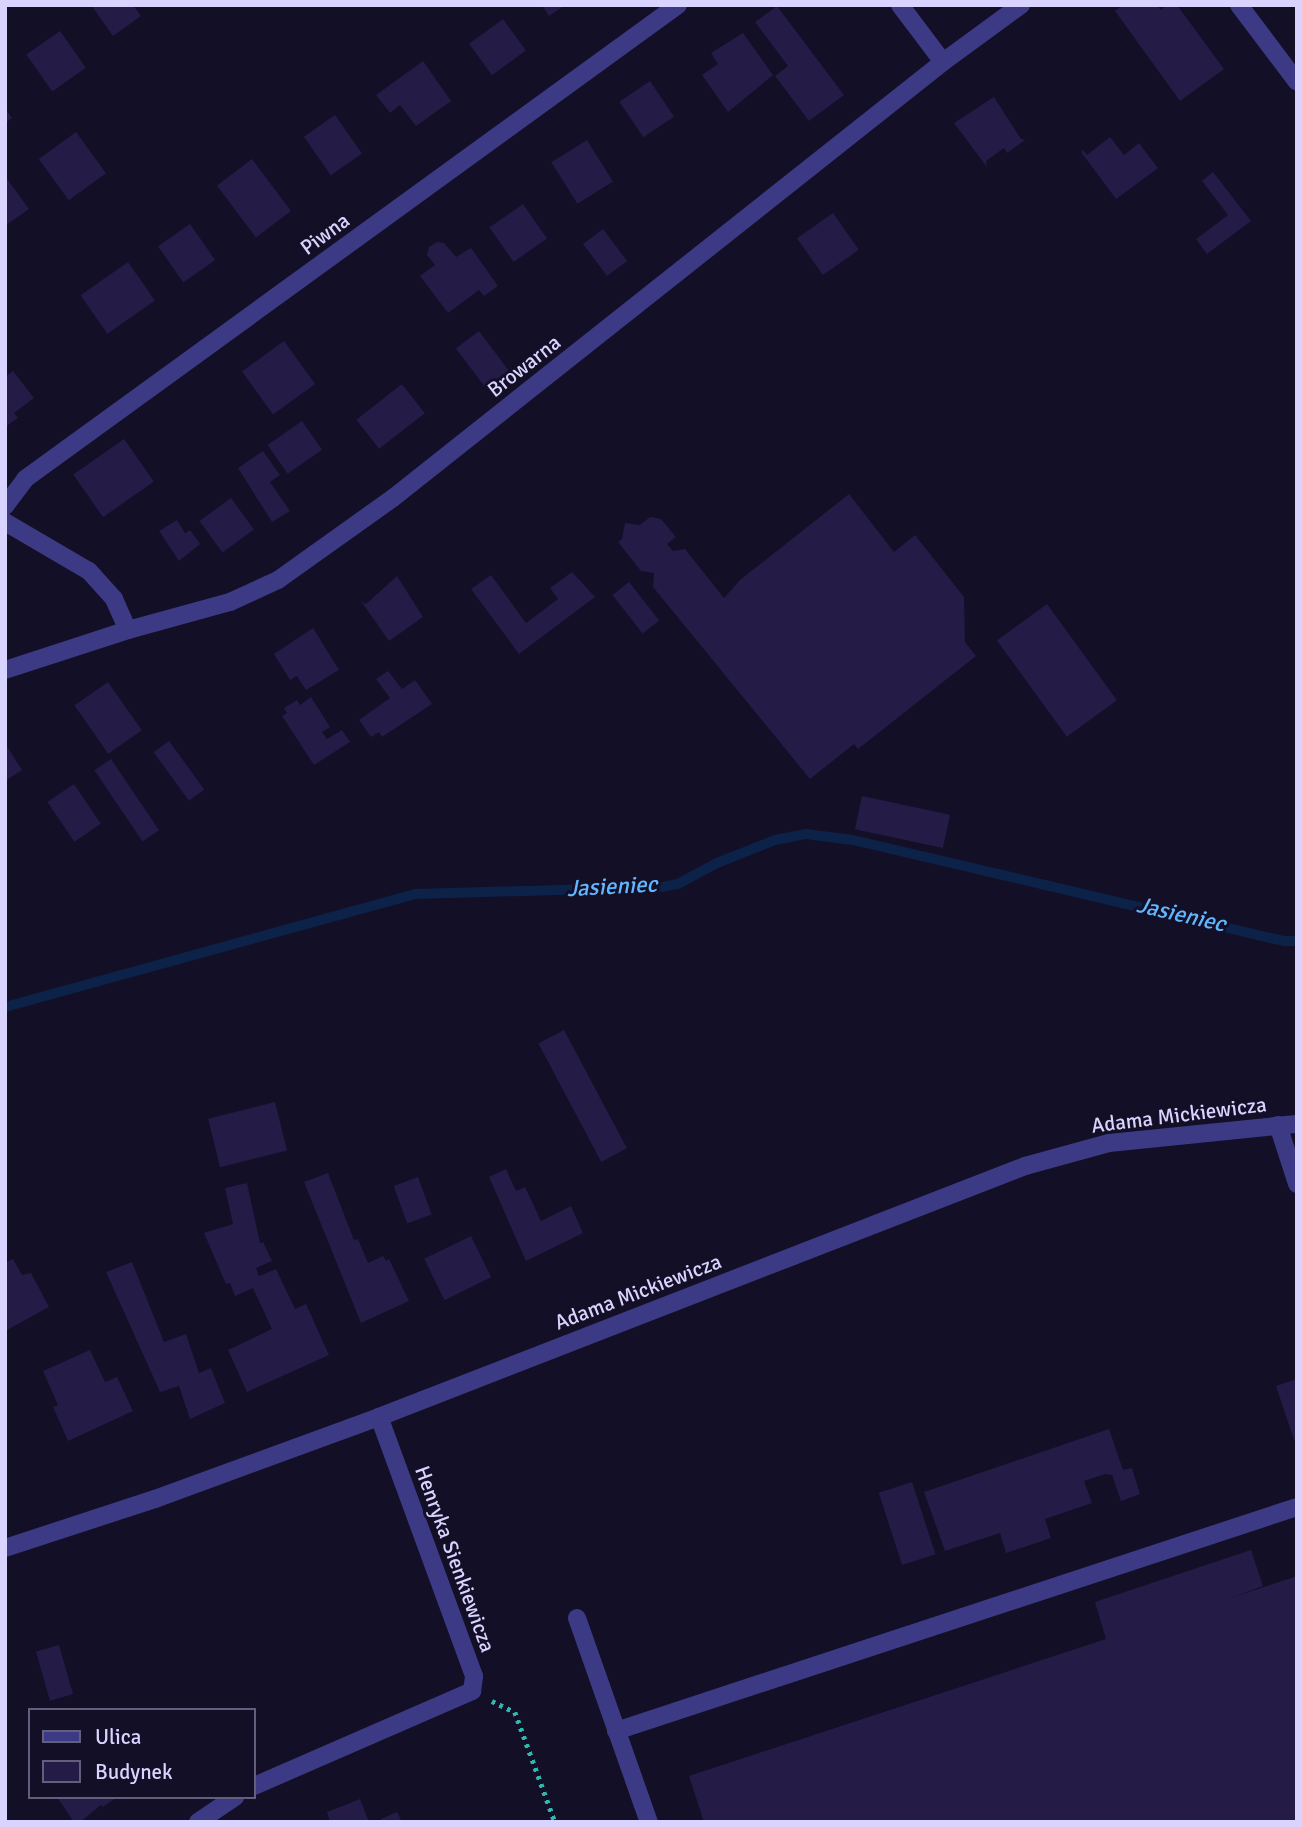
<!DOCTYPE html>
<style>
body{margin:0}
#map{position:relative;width:1302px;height:1827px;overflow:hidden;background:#130f26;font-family:Signika,sans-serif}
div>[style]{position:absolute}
.stream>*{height:10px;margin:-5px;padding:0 5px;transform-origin:5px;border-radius:5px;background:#0c2248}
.building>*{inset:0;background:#241b47;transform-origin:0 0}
.path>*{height:4.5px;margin-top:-2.25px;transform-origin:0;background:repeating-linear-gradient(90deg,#2fb8b0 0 3.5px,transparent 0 8.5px)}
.minor>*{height:18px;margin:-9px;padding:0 9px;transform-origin:9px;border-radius:9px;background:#3d3a85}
span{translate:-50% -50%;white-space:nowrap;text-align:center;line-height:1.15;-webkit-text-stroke:6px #130f26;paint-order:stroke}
.street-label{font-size:21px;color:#d9d4ff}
.water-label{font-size:23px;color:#62b6ff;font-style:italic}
.frame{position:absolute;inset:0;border:7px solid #d9d4ff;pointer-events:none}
.legend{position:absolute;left:28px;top:1708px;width:228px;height:91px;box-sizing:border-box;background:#130f26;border:2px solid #625e7d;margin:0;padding:9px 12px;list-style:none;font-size:21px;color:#d9d4ff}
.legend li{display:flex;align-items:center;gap:14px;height:35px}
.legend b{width:35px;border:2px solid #625e7d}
</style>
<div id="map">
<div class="stream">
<div style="left:5px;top:1007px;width:425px;rotate:-15.4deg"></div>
<div style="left:415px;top:894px;width:247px;rotate:-1.6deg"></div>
<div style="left:662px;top:887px;width:16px;rotate:-11deg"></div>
<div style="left:678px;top:884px;width:44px;rotate:-28.3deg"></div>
<div style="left:717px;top:863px;width:62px;rotate:-21.6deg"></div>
<div style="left:775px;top:840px;width:32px;rotate:-11deg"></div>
<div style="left:806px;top:834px;width:47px;rotate:7.3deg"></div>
<div style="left:853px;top:840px;width:443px;rotate:13.2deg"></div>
<div style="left:1284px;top:941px;width:13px"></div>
</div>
<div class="building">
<div style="clip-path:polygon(91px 5px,133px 5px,141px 16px,113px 36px)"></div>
<div style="clip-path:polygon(542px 5px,565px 5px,549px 16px)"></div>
<div style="clip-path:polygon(1123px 5px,1157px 5px,1161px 10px,1167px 5px,1177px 5px,1224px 69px,1180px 101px,1115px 11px)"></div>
<div style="clip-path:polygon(777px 6px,844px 95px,809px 121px,775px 76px,788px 66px,755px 22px)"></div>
<div style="left:503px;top:19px;width:39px;height:42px;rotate:54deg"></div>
<div style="left:60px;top:31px;width:45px;height:41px;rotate:55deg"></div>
<div style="clip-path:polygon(743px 33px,773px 75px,728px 112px,702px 75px,718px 64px,711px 53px)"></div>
<div style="clip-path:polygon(423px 61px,451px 101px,416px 126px,400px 105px,390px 113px,376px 95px)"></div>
<div style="left:650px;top:81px;width:43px;height:37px;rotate:56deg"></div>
<div style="clip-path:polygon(994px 97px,1021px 139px,1025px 140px,1007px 153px,1004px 148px,986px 161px,987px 167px,954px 123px)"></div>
<div style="clip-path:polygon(5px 108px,12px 118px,5px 123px)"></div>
<div style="left:335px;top:115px;width:47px;height:38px;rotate:55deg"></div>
<div style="left:76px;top:132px;width:51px;height:46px;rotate:54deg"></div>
<div style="clip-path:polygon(1110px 137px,1124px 155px,1139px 143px,1158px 168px,1116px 199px,1081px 152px,1083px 150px,1087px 155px)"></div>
<div style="left:587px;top:140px;width:49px;height:42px;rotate:58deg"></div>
<div style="left:252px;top:159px;width:65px;height:44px;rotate:53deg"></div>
<div style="clip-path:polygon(1213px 172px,1251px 221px,1207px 254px,1196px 239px,1228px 215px,1202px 181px)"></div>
<div style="clip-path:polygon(5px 176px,29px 209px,5px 226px)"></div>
<div style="left:523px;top:204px;width:42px;height:41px;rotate:55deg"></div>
<div style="left:833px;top:213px;width:45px;height:44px;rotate:55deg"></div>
<div style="left:190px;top:224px;width:44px;height:39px;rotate:55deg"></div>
<div style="left:603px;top:229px;width:40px;height:25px;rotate:53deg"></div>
<div style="clip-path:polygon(437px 242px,444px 243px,456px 257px,471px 248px,498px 286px,484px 296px,479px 290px,448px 313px,420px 276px,435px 265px,427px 255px,429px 247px)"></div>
<div style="left:128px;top:262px;width:47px;height:58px;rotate:55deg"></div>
<div style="left:479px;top:331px;width:54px;height:29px;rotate:53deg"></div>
<div style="left:284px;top:341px;width:53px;height:52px;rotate:54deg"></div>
<div style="clip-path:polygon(13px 371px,34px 398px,14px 413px,18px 418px,5px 427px,5px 377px)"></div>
<div style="left:402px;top:384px;width:37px;height:58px;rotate:52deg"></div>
<div style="left:302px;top:421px;width:35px;height:42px;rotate:55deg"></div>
<div style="left:124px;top:439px;width:52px;height:62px;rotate:55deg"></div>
<div style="clip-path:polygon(263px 451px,280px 475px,270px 482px,290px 511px,272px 522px,238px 468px)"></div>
<div style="clip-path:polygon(849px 494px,894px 552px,915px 535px,964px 597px,965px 642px,976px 656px,858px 749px,854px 744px,810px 779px,653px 587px,654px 573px,641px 571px,618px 542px,622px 539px,625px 523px,640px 525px,650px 517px,661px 519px,676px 537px,667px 544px,673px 551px,685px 549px,724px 598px,740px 580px)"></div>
<div style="left:231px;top:498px;width:39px;height:39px;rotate:54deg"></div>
<div style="clip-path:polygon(177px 520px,185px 533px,190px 530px,200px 544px,179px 561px,159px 531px)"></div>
<div style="clip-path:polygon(572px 572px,595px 597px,519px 654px,471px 589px,491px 575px,526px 623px,558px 599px,550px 588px)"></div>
<div style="clip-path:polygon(397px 576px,423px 617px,389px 641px,361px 601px,366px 604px)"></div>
<div style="left:629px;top:582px;width:49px;height:21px;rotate:52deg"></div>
<div style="left:1047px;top:604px;width:119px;height:62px;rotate:54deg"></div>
<div style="clip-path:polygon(313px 628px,339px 670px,306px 690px,297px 676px,290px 680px,274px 654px)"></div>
<div style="clip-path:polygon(388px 671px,402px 689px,415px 680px,432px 704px,382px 737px,379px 732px,371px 737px,359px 720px,390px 698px,376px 679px)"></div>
<div style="left:108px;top:682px;width:59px;height:41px;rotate:55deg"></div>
<div style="clip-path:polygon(311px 697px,330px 727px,322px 732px,327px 739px,342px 730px,350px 742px,314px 765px,282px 716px,287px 713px,284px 708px,297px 700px,300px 705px)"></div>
<div style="left:169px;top:741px;width:60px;height:19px;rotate:54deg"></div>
<div style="clip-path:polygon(5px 743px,22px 770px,5px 781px)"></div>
<div style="left:111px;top:759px;width:86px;height:20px;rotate:56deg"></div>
<div style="left:74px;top:784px;width:48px;height:32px;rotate:56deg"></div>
<div style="left:862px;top:796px;width:90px;height:34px;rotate:12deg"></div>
<div style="left:564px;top:1030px;width:134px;height:29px;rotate:62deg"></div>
<div style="left:275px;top:1102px;width:50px;height:69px;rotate:76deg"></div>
<div style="clip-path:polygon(506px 1169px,516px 1191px,525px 1187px,541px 1221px,571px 1206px,583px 1233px,526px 1261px,489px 1177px)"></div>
<div style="clip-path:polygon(328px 1173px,354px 1240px,358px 1239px,368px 1263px,383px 1256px,386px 1261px,389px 1259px,409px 1301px,361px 1323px,304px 1182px)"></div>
<div style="left:418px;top:1177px;width:40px;height:26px;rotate:70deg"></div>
<div style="clip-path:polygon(247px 1183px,260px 1243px,263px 1242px,272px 1261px,256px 1268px,259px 1276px,276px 1269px,295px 1309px,306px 1304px,329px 1355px,247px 1392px,228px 1350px,272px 1329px,253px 1288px,235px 1296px,230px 1283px,226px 1284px,204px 1233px,233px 1224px,225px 1188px)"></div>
<div style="left:471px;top:1236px;width:46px;height:52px;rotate:64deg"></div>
<div style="clip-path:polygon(13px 1259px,22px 1275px,31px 1273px,49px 1307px,5px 1331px,5px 1263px)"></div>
<div style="clip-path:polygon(132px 1262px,164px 1342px,186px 1334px,199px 1373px,211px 1368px,225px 1403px,190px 1419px,179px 1386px,160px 1392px,106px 1272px)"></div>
<div style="clip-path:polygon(90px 1350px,105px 1382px,117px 1377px,133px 1411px,68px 1441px,53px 1407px,58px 1405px,43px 1371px)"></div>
<div style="clip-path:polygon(1297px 1379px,1297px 1439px,1294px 1440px,1276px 1386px)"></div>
<div style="clip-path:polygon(1109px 1429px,1123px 1470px,1132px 1468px,1140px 1494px,1121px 1501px,1112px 1475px,1105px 1474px,1084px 1481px,1092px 1503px,1045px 1519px,1051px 1538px,1006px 1553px,1000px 1533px,945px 1551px,924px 1492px)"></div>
<div style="left:912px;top:1482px;width:76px;height:35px;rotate:72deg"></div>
<div style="clip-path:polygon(1251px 1550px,1263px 1586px,1231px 1598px,1297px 1576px,1297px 1822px,704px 1822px,689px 1776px,1106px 1639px,1095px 1602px)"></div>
<div style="left:59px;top:1645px;width:51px;height:24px;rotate:74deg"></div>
<div style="clip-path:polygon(57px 1797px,117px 1797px,103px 1807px,101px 1805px,80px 1822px,74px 1822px)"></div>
<div style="clip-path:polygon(360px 1799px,369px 1822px,330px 1822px,327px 1812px)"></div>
<div style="clip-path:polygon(397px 1812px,402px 1822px,382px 1822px,381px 1819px)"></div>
</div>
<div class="path">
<div style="left:492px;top:1701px;width:25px;rotate:26deg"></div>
<div style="left:515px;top:1712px;width:117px;rotate:70deg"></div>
</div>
<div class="minor">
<div style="left:900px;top:5px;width:71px;rotate:53deg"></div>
<div style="left:1239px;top:5px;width:96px;rotate:53deg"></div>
<div style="left:5px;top:506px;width:34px;rotate:-53deg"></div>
<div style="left:25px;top:479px;width:807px;rotate:-35.98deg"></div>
<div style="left:5px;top:522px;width:97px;rotate:30.3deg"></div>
<div style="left:89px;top:571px;width:38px;rotate:48deg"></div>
<div style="left:114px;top:599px;width:34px;rotate:66deg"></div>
<div style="left:5px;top:670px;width:129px;rotate:-18deg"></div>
<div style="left:128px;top:630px;width:106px;rotate:-15.4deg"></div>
<div style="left:230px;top:602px;width:53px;rotate:-24.6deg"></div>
<div style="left:278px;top:580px;width:141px;rotate:-35.5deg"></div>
<div style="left:393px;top:498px;width:702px;rotate:-38.4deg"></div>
<div style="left:943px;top:62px;width:97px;rotate:-36.2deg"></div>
<div style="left:1278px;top:1125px;width:62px;rotate:72.1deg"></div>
<div style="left:5px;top:1548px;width:158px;rotate:-18.1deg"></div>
<div style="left:155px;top:1499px;width:239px;rotate:-20.1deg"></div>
<div style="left:379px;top:1417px;width:693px;rotate:-21.23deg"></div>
<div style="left:1025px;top:1166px;width:87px;rotate:-15.3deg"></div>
<div style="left:1109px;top:1143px;width:189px;rotate:-5.8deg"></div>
<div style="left:577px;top:1618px;width:216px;rotate:70.6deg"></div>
<div style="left:616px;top:1731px;width:717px;rotate:-18.21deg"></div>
<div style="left:254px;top:1786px;width:238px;rotate:-23.5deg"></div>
<div style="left:472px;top:1691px;width:15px;rotate:-82deg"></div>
<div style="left:474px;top:1676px;width:276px;rotate:-110.1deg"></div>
<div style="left:198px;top:1822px;width:45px;rotate:-34deg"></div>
</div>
<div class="street-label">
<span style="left:325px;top:234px;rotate:-36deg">Piwna</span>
<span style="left:524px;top:366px;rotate:-38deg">Browarna</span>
<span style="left:1179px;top:1115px;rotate:-7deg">Adama Mickiewicza</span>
<span style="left:638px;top:1292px;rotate:-21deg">Adama Mickiewicza</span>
<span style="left:455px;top:1559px;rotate:70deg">Henryka Sienkiewicza</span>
</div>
<div class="water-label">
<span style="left:612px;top:887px;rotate:-3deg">Jasieniec</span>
<span style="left:1181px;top:915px;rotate:13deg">Jasieniec</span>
</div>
<div class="frame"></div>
<ul class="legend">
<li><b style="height:9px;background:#3d3a85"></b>Ulica</li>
<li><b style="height:19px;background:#241b47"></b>Budynek</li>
</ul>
</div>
